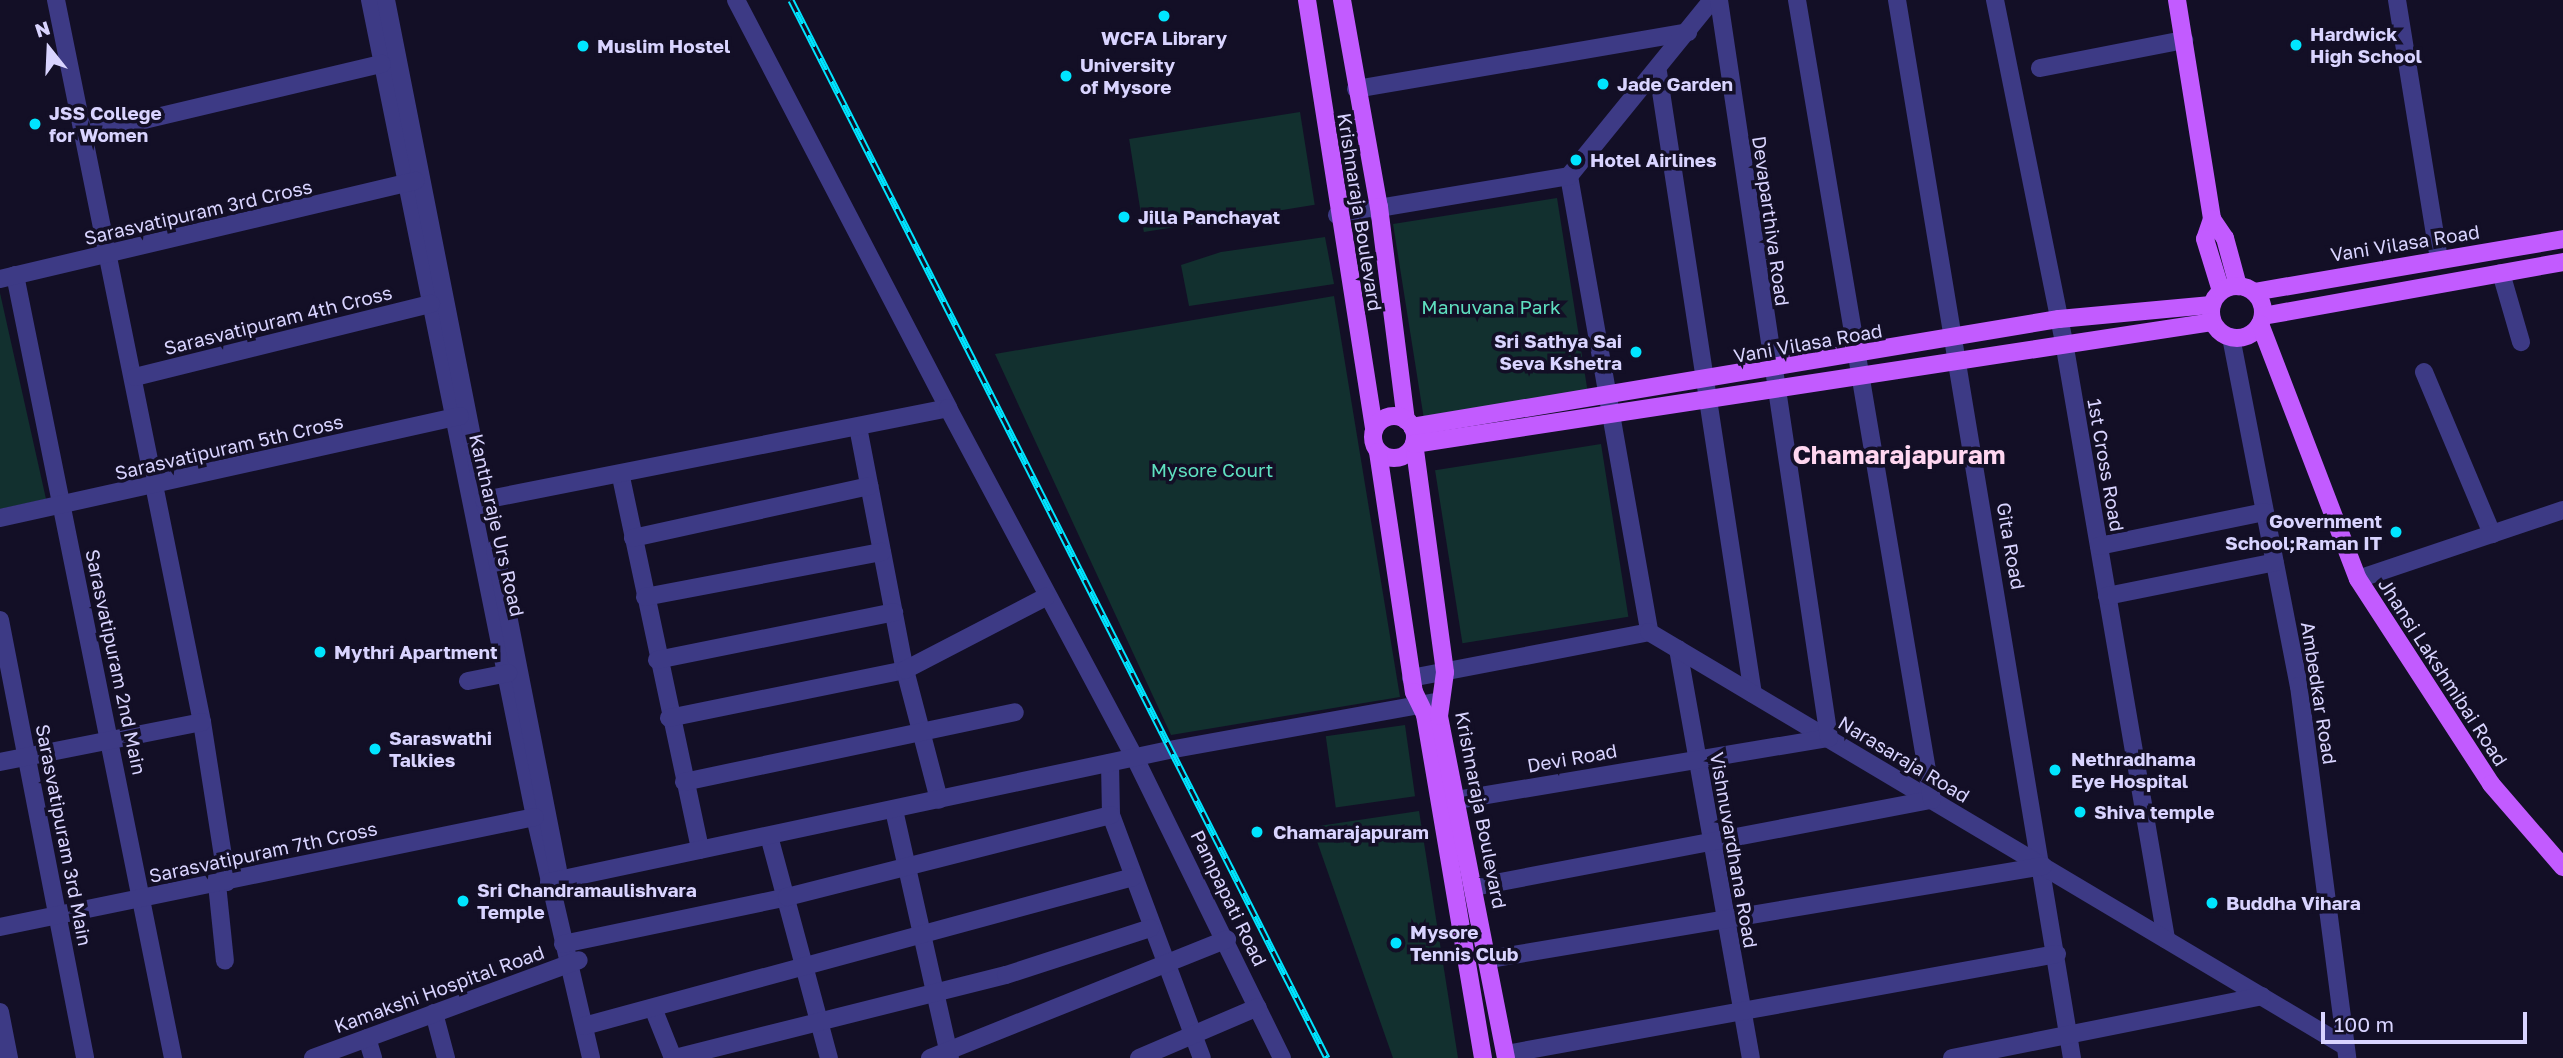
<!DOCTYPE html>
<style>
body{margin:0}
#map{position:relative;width:2563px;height:1058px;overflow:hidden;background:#130f26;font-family:"Golos Text",sans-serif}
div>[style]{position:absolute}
.green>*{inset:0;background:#12302f;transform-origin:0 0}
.minor>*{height:18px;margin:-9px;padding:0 9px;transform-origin:9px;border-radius:9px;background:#3d3a85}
.major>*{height:18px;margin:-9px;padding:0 9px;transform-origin:9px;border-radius:9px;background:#c25bff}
.major>.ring{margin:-9px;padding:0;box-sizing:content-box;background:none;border:18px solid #c25bff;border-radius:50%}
.rail>*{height:7px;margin-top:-3.5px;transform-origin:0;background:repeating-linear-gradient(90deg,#130f26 0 13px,#00e5ff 0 26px);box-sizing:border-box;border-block:2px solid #00e5ff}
.dots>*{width:19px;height:19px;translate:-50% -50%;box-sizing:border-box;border:4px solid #130f26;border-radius:50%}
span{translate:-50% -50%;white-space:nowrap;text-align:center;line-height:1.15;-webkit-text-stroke:7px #130f26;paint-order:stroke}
.poi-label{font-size:19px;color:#d9d4ff;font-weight:700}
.left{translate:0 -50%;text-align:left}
.right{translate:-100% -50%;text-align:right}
.street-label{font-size:19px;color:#d9d4ff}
.park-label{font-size:19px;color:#5fe0c0}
.district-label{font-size:26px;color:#ffd6f0;font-weight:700}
.north{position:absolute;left:14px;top:14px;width:70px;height:70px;-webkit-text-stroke:5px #130f26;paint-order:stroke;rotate:342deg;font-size:19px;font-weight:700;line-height:28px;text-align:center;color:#d9d4ff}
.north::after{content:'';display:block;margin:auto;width:24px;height:32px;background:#d9d4ff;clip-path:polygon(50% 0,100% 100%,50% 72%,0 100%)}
.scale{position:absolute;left:2321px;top:1012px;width:206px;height:32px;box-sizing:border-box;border:4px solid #d9d4ff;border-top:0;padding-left:9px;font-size:21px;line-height:24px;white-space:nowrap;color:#d9d4ff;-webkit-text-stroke:5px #130f26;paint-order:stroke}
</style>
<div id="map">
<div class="green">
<div style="left:1300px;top:112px;width:94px;height:173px;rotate:81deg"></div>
<div style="left:1557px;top:198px;width:195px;height:166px;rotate:81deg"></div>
<div style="clip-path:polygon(1325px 237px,1334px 284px,1189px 306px,1181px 265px,1221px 252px)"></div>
<div style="clip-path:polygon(0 293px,46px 499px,0 509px)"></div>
<div style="clip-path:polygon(1334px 296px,1400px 697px,1171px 735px,995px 354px)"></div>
<div style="left:1601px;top:444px;width:175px;height:168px;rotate:81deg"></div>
<div style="left:1405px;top:725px;width:72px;height:80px;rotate:82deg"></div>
<div style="clip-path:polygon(1419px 811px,1458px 1058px,1393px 1058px,1312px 827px)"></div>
</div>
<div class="minor">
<div style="left:56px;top:0;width:737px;rotate:78.57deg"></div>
<div style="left:202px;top:722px;width:162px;rotate:81.1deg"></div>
<div style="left:370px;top:0;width:833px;rotate:78.58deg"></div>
<div style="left:535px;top:817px;width:247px;rotate:76.9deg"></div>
<div style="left:386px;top:0;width:518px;rotate:78.86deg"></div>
<div style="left:736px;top:0;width:460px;rotate:62.5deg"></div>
<div style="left:1897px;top:0;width:1072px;rotate:80.61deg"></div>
<div style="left:1995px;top:0;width:349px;rotate:78.6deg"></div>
<div style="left:2064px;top:342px;width:606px;rotate:80.3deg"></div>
<div style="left:2397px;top:0;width:261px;rotate:80.8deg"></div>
<div style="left:2040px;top:68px;width:147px;rotate:-11deg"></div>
<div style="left:1658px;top:72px;width:629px;rotate:81.32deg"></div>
<div style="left:1356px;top:89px;width:337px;rotate:-9.7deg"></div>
<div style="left:85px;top:134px;width:305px;rotate:-13.3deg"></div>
<div style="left:1569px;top:176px;width:463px;rotate:80deg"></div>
<div style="left:1569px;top:176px;width:227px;rotate:-50.9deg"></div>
<div style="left:1337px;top:215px;width:235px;rotate:-9.5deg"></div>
<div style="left:2501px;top:273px;width:72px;rotate:73.8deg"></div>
<div style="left:15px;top:275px;width:799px;rotate:78.59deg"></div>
<div style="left:0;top:279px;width:427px;rotate:-13.3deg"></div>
<div style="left:2231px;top:337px;width:356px;rotate:79deg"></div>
<div style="left:2299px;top:686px;width:375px;rotate:82.6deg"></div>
<div style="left:2424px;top:372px;width:176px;rotate:67.2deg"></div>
<div style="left:135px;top:377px;width:305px;rotate:-13.9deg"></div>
<div style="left:858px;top:427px;width:248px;rotate:79.1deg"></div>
<div style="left:905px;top:670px;width:134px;rotate:75.3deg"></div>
<div style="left:621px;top:477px;width:381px;rotate:78deg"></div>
<div style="left:484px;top:500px;width:473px;rotate:-11.2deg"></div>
<div style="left:948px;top:408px;width:397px;rotate:61.9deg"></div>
<div style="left:1135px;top:758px;width:334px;rotate:63.9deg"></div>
<div style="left:0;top:518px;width:471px;rotate:-12.5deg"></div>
<div style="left:633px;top:538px;width:242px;rotate:-12.4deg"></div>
<div style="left:2099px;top:546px;width:169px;rotate:-11.6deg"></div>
<div style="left:495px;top:549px;width:326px;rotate:78.9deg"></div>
<div style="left:2358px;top:579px;width:216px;rotate:-18.6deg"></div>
<div style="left:2107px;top:596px;width:171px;rotate:-11.4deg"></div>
<div style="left:645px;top:597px;width:241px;rotate:-10.8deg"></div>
<div style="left:0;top:620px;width:446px;rotate:79deg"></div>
<div style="left:1678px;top:649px;width:415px;rotate:79.9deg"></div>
<div style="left:657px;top:660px;width:242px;rotate:-11.4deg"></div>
<div style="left:1411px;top:678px;width:242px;rotate:-10.9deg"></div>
<div style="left:1649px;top:632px;width:810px;rotate:30.75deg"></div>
<div style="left:468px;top:681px;width:41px;rotate:-11.3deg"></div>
<div style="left:669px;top:718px;width:241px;rotate:-11.5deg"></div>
<div style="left:905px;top:670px;width:159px;rotate:-27.4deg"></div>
<div style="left:0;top:762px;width:206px;rotate:-11.2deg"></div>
<div style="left:1110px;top:763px;width:52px;rotate:88.9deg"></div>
<div style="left:1111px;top:815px;width:259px;rotate:69.5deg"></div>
<div style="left:684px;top:782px;width:338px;rotate:-11.9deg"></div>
<div style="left:1457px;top:800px;width:377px;rotate:-9.5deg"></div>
<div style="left:1829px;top:738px;width:746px;rotate:-98.48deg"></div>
<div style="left:894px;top:810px;width:254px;rotate:77.3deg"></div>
<div style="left:769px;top:836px;width:230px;rotate:74.9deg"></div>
<div style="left:549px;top:882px;width:634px;rotate:-12.02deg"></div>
<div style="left:1169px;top:750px;width:276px;rotate:-10.2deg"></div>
<div style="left:217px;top:884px;width:77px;rotate:84.1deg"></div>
<div style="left:1474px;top:887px;width:466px;rotate:-10.8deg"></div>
<div style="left:1932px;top:800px;width:811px;rotate:-99.58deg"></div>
<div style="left:0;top:927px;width:546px;rotate:-11.62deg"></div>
<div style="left:563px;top:944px;width:229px;rotate:-11.8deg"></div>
<div style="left:787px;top:897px;width:334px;rotate:-14.2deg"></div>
<div style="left:1489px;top:959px;width:562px;rotate:-9.53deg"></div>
<div style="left:653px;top:1008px;width:54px;rotate:68.2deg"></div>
<div style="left:0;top:1012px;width:47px;rotate:78.9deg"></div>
<div style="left:434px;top:1013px;width:47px;rotate:75.1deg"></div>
<div style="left:584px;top:1026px;width:569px;rotate:-15.18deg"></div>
<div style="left:367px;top:1038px;width:21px;rotate:73deg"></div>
<div style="left:1506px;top:1054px;width:560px;rotate:-10.29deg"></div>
<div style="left:313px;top:1058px;width:283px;rotate:-20.2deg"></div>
<div style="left:675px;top:1058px;width:341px;rotate:-14.1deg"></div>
<div style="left:1006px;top:975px;width:152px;rotate:-18deg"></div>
<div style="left:930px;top:1058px;width:320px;rotate:-21.8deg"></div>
<div style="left:1139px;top:1058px;width:129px;rotate:-23.2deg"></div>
<div style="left:1952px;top:1058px;width:316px;rotate:-11.3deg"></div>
</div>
<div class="major">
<div style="left:1307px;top:0;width:434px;rotate:81.1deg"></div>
<div style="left:1342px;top:0;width:210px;rotate:79.9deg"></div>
<div style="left:1379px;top:207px;width:215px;rotate:82.8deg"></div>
<div style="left:2177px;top:0;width:222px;rotate:80.9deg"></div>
<div style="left:2212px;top:219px;width:23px;rotate:56deg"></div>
<div style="left:2225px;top:238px;width:50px;rotate:74.8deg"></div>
<div style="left:2212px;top:219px;width:21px;rotate:109deg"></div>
<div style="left:2205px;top:239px;width:54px;rotate:72.9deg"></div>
<div class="ring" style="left:2211px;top:286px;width:34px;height:34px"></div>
<div style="left:2254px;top:292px;width:314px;rotate:-9.7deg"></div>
<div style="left:2263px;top:316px;width:305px;rotate:-10.2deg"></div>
<div style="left:2260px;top:324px;width:273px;rotate:69deg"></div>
<div style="left:2358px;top:579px;width:244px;rotate:57deg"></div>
<div style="left:2491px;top:784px;width:110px;rotate:49.1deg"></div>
<div class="ring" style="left:1373px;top:416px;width:24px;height:24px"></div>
<div style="left:1412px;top:427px;width:656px;rotate:-9.48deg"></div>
<div style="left:2059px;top:319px;width:153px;rotate:-5.3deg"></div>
<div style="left:1378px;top:452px;width:243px;rotate:81.5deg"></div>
<div style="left:1414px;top:692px;width:25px;rotate:64deg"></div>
<div style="left:1425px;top:715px;width:348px;rotate:80.4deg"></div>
<div style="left:1506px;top:1058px;width:349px;rotate:-101.1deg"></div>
<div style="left:1439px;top:716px;width:44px;rotate:-82.2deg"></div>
<div style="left:1445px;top:672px;width:230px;rotate:-97.7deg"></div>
<div style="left:1414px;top:444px;width:807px;rotate:-8.69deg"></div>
</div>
<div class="rail">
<div style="left:791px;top:0;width:1186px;rotate:63.13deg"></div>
</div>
<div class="dots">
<div style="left:1164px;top:16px;background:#00e5ff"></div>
<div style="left:2296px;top:45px;background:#00e5ff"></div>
<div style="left:583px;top:46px;background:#00e5ff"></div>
<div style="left:1066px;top:76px;background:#00e5ff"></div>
<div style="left:1603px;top:84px;background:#00e5ff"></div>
<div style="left:35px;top:124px;background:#00e5ff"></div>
<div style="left:1576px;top:160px;background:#00e5ff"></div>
<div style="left:1124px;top:217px;background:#00e5ff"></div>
<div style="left:1636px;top:352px;background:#00e5ff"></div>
<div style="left:2396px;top:532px;background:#00e5ff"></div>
<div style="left:320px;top:652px;background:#00e5ff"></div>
<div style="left:375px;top:749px;background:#00e5ff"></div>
<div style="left:2055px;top:770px;background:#00e5ff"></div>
<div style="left:2080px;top:812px;background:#00e5ff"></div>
<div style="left:1257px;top:832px;background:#00e5ff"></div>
<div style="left:463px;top:901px;background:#00e5ff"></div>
<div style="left:2212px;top:903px;background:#00e5ff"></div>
<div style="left:1396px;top:943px;background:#00e5ff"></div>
</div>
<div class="poi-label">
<span class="left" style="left:2310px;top:45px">Hardwick<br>High School</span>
<span style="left:1164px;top:38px">WCFA Library</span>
<span class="left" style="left:597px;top:46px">Muslim Hostel</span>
<span class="left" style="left:1080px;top:76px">University<br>of Mysore</span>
<span class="left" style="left:1617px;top:84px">Jade Garden</span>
<span class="left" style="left:49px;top:124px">JSS College<br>for Women</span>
<span class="left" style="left:1590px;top:160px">Hotel Airlines</span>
<span class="left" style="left:1138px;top:217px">Jilla Panchayat</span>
<span class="right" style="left:1622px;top:352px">Sri Sathya Sai<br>Seva Kshetra</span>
<span class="right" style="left:2382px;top:532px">Government<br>School;Raman IT</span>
<span class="left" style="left:334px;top:652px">Mythri Apartment</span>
<span class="left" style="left:389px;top:749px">Saraswathi<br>Talkies</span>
<span class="left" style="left:2071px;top:770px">Nethradhama<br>Eye Hospital</span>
<span class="left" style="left:2094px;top:812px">Shiva temple</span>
<span class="left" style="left:1273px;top:832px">Chamarajapuram</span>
<span class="left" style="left:477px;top:901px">Sri Chandramaulishvara<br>Temple</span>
<span class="left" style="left:2226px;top:903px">Buddha Vihara</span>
<span class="left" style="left:1410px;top:943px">Mysore<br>Tennis Club</span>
</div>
<div class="street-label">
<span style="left:198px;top:212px;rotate:-13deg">Sarasvatipuram 3rd Cross</span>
<span style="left:1360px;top:212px;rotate:81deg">Krishnaraja Boulevard</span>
<span style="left:1771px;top:221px;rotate:82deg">Devaparthiva Road</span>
<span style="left:2405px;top:243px;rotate:-9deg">Vani Vilasa Road</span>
<span style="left:278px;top:320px;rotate:-14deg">Sarasvatipuram 4th Cross</span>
<span style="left:1808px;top:343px;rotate:-10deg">Vani Vilasa Road</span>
<span style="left:229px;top:447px;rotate:-13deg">Sarasvatipuram 5th Cross</span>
<span style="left:2106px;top:465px;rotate:80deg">1st Cross Road</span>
<span style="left:497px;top:525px;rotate:77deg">Kantharaje Urs Road</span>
<span style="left:2011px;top:546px;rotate:80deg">Gita Road</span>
<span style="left:116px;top:662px;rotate:78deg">Sarasvatipuram 2nd Main</span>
<span style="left:2443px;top:672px;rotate:57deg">Jhansi Lakshmibai Road</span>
<span style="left:2319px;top:693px;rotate:81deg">Ambedkar Road</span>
<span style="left:1572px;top:758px;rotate:-10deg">Devi Road</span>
<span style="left:1904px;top:759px;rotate:31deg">Narasaraja Road</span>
<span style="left:1481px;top:810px;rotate:79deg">Krishnaraja Boulevard</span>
<span style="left:64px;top:835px;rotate:79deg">Sarasvatipuram 3rd Main</span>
<span style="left:1734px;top:850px;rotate:80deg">Vishnuvardhana Road</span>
<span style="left:263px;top:852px;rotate:-12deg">Sarasvatipuram 7th Cross</span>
<span style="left:1229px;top:898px;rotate:64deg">Pampapati Road</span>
<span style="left:439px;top:989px;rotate:-20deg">Kamakshi Hospital Road</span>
</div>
<div class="park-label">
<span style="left:1491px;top:307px">Manuvana Park</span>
<span style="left:1212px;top:470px">Mysore Court</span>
</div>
<div class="district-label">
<span style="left:1899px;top:455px">Chamarajapuram</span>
</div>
<div class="north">N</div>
<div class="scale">100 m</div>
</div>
